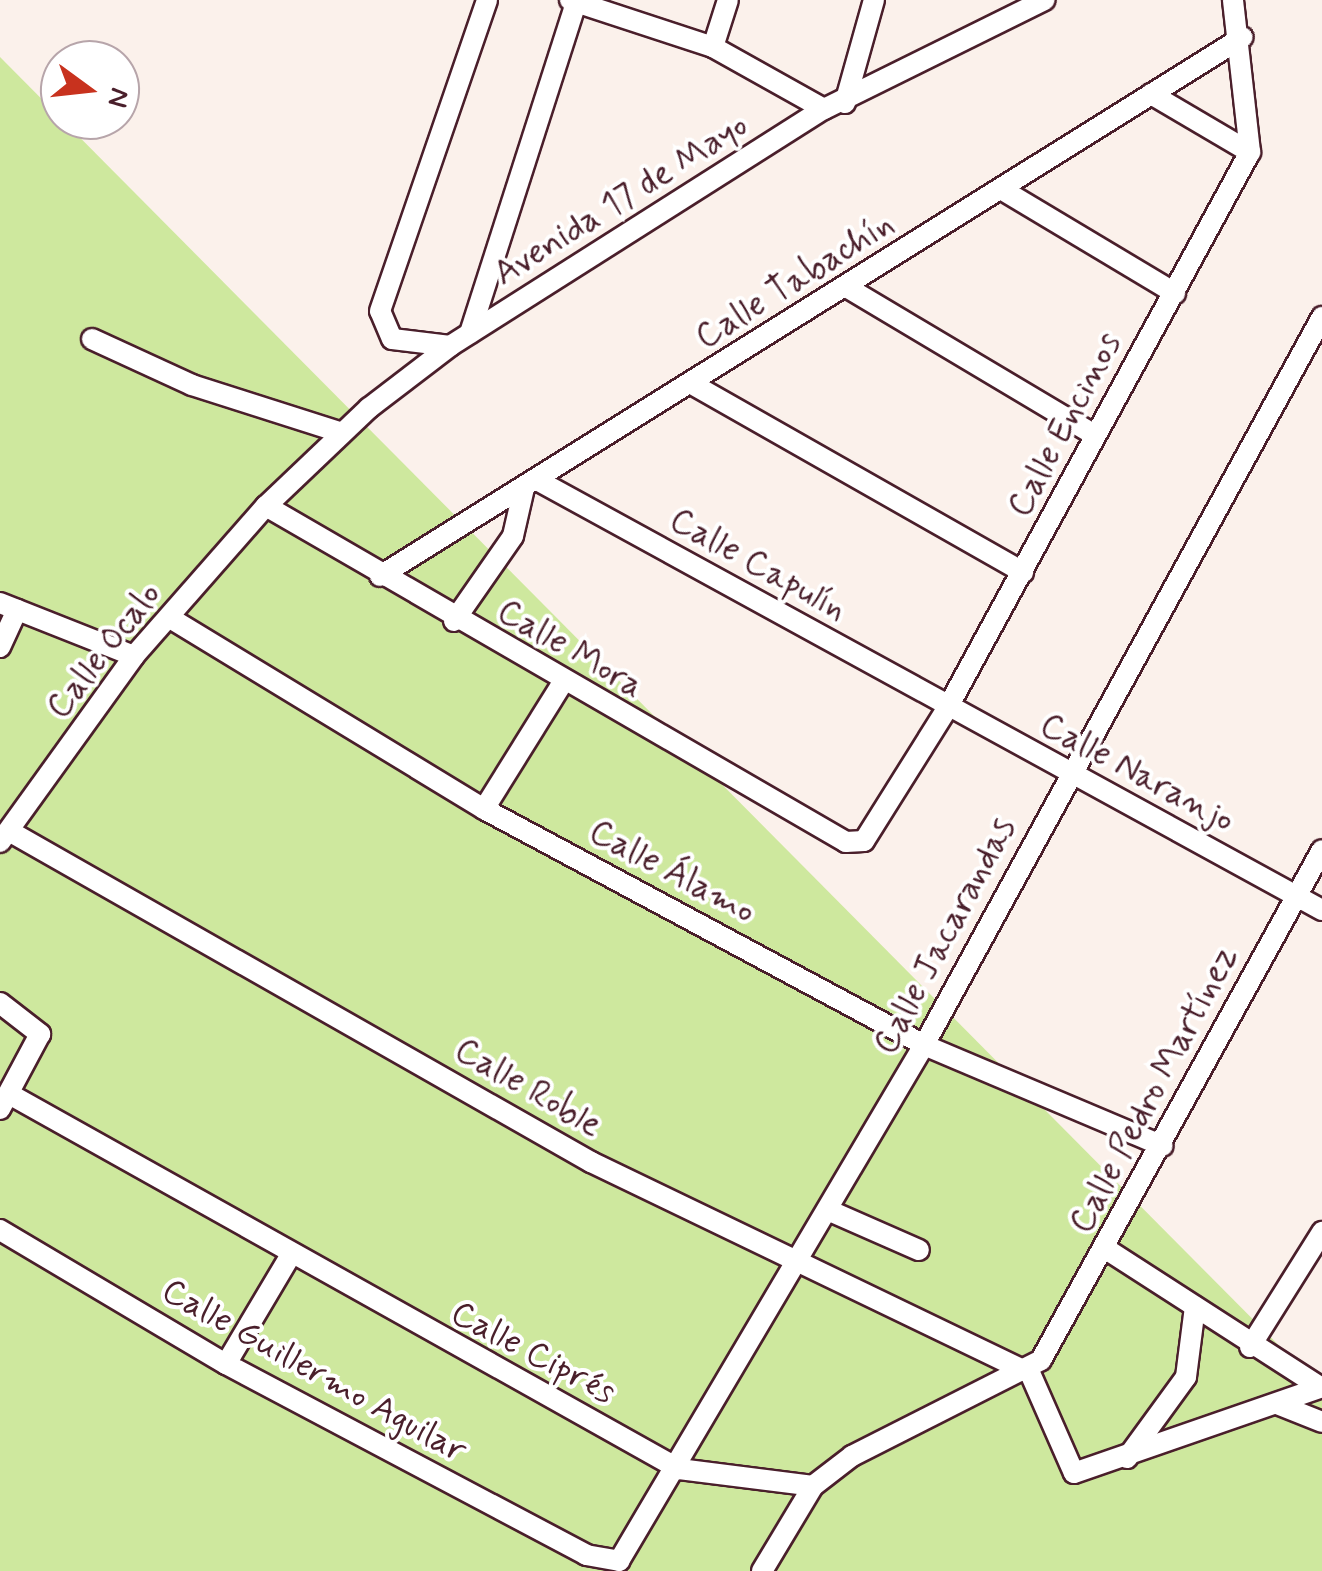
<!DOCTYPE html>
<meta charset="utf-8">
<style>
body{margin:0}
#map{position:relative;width:1322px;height:1571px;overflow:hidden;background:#fbf1eb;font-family:Mynerve,sans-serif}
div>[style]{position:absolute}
.green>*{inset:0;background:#cee89e}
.roads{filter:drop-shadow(2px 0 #4a1f2b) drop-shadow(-2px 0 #4a1f2b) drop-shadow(0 2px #4a1f2b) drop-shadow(0 -2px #4a1f2b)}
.minor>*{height:20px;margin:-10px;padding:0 10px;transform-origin:10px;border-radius:10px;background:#fff}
span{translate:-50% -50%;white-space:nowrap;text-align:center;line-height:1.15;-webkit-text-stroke:8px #fff;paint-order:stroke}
.street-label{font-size:35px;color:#4a1f2b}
.north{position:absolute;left:40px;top:40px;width:100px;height:100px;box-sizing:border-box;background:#fff;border:2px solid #b7a5aa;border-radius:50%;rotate:105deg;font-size:28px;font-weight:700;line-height:40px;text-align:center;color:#4a1f2b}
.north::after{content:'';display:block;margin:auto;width:35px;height:45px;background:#c8321e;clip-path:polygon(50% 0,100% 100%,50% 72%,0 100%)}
</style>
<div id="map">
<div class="green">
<div style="clip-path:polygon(0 57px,1322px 1389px,1322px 1571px,0 1571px)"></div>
</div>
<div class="roads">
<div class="minor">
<div style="left:570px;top:0;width:151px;rotate:18.2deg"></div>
<div style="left:713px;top:47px;width:127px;rotate:29.2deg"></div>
<div style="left:713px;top:47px;width:49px;rotate:-72.3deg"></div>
<div style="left:1151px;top:94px;width:115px;rotate:30.4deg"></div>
<div style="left:845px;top:103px;width:107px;rotate:-74.3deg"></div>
<div style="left:1001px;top:189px;width:203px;rotate:30.9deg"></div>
<div style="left:848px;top:288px;width:287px;rotate:30.8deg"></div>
<div style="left:470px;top:333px;width:350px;rotate:-72.2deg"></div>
<div style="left:92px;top:339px;width:110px;rotate:24.7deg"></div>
<div style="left:192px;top:385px;width:157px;rotate:17.7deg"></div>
<div style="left:450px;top:346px;width:58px;rotate:-173.1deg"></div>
<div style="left:392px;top:339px;width:30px;rotate:-113deg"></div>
<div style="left:380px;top:311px;width:329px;rotate:-71deg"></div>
<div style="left:692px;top:384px;width:381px;rotate:29.6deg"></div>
<div style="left:537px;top:480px;width:895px;rotate:28.71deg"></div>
<div style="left:266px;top:506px;width:670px;rotate:30.08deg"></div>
<div style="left:846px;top:842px;width:18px;rotate:-3deg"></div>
<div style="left:864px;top:841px;width:158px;rotate:-57.9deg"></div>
<div style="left:948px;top:707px;width:632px;rotate:-61.45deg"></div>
<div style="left:1250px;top:152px;width:153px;rotate:-96.4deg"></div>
<div style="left:380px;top:576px;width:1017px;rotate:-31.99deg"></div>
<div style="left:0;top:603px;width:144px;rotate:21.6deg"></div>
<div style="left:170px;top:618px;width:368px;rotate:31.3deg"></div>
<div style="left:484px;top:809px;width:499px;rotate:28.2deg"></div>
<div style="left:924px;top:1045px;width:259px;rotate:22.9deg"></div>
<div style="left:454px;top:621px;width:103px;rotate:-55.2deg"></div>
<div style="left:513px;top:536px;width:49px;rotate:-77.1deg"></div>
<div style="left:0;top:647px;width:41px;rotate:-65.3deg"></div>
<div style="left:484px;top:809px;width:150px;rotate:-58.1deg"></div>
<div style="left:9px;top:831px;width:670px;rotate:29.63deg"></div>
<div style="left:591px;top:1162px;width:487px;rotate:25.7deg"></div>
<div style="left:1030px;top:1373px;width:109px;rotate:66.3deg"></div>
<div style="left:1074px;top:1473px;width:262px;rotate:-19.1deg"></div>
<div style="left:0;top:842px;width:229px;rotate:-54.2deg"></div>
<div style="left:134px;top:656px;width:200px;rotate:-48.7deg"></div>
<div style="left:266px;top:506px;width:142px;rotate:-43.6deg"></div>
<div style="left:369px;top:408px;width:102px;rotate:-37.4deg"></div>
<div style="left:450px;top:346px;width:443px;rotate:-32.4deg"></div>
<div style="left:824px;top:109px;width:246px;rotate:-26.3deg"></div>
<div style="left:0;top:1003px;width:51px;rotate:37.8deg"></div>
<div style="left:40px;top:1034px;width:85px;rotate:118.1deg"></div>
<div style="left:11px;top:1095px;width:766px;rotate:29.24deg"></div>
<div style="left:679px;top:1469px;width:135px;rotate:7.2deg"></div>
<div style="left:830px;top:1211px;width:97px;rotate:23.7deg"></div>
<div style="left:0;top:1230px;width:263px;rotate:30.7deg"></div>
<div style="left:226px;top:1364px;width:408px;rotate:27.9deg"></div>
<div style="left:586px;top:1555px;width:34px;rotate:10deg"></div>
<div style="left:619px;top:1561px;width:599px;rotate:-59.41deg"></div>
<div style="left:924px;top:1045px;width:830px;rotate:-61.33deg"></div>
<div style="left:1106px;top:1249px;width:255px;rotate:32.8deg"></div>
<div style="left:1250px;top:1347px;width:136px;rotate:-57.9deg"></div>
<div style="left:226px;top:1364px;width:123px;rotate:-59.3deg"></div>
<div style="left:1277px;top:1404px;width:48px;rotate:21.8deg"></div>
<div style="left:1127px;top:1458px;width:100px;rotate:-53.9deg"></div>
<div style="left:1186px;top:1377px;width:71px;rotate:-82.7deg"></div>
<div style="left:762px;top:1571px;width:99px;rotate:-59deg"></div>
<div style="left:813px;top:1486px;width:49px;rotate:-37.6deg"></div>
<div style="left:852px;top:1456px;width:212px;rotate:-26.9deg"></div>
<div style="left:1041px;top:1360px;width:582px;rotate:-61.15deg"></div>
</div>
</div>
<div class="street-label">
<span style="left:621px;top:200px;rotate:-32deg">Avenida 17 de Mayo</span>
<span style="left:795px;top:281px;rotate:-32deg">Calle Tabachín</span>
<span style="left:1065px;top:425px;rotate:-62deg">Calle Encinos</span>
<span style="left:758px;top:565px;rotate:29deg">Calle Capulín</span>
<span style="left:570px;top:649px;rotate:30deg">Calle Mora</span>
<span style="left:104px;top:651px;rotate:-52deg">Calle Ocalo</span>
<span style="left:1137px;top:773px;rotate:28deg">Calle Naranjo</span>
<span style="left:672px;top:872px;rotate:28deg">Calle Álamo</span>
<span style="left:945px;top:936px;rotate:-62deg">Calle Jacarandas</span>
<span style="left:528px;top:1088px;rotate:30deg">Calle Roble</span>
<span style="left:1154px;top:1090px;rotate:-62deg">Calle Pedro Martínez</span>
<span style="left:533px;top:1353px;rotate:28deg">Calle Ciprés</span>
<span style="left:314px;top:1371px;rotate:29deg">Calle Guillermo Aguilar</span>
</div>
<div class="north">N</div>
</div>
